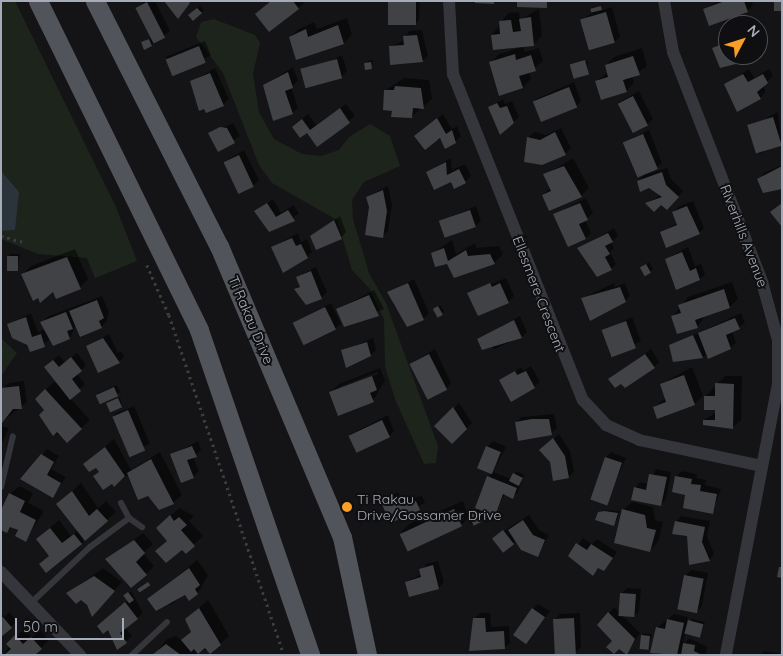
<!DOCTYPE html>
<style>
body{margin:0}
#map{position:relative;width:783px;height:656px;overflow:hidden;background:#141416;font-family:Quicksand,sans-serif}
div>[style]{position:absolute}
.green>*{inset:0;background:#1c241c}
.water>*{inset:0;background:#2a343a}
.shadow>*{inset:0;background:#0007;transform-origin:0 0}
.building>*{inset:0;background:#404246;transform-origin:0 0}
.path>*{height:2.5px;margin-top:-1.25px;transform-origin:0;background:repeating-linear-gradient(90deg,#3b3d42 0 2.5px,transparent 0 6.5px)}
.lane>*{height:6px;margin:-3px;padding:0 3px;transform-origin:3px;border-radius:3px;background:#35363b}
.street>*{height:12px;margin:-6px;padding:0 6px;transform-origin:6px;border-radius:6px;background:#35363b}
.primary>*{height:19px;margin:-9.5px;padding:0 9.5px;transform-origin:9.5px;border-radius:9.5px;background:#51545a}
.dots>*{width:14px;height:14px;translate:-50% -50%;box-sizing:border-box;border:2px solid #0f0f11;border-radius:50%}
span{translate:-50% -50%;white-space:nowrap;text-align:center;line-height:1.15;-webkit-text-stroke:4px #0f0f11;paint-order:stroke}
.street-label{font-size:14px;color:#a5acb7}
.poi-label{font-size:14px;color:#a5acb7}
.left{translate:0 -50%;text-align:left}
.frame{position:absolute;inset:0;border:2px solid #a5acb7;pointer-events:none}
.north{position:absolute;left:718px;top:15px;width:50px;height:50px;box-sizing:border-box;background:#0f0f11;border:1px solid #4b4e53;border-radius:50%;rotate:50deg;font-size:14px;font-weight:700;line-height:20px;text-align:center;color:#a5acb7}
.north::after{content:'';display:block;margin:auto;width:18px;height:22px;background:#f99f28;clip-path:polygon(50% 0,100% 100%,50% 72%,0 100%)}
.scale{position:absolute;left:15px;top:618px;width:109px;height:22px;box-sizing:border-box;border:2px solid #a5acb7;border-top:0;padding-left:6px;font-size:15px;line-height:18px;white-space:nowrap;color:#a5acb7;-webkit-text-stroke:4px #0f0f11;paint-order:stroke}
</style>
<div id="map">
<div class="green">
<div style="clip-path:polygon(1px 1px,15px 1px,116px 207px,137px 261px,95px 278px,87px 258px,38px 254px,1px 239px)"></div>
<div style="clip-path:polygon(214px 19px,255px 35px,260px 43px,253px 74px,259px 112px,274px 139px,302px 154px,321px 156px,339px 150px,349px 137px,370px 124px,390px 136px,400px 166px,364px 182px,352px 200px,353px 219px,369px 273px,386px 303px,438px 446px,436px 463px,424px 464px,395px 399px,385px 366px,384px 319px,369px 288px,352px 270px,337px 220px,272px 183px,259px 165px,223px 73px,196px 37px,201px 22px)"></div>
<div style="clip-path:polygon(1px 338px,17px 353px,1px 376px)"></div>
</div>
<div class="water">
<div style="clip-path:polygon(1px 171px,19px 192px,15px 230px,1px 231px)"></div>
</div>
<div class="shadow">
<div style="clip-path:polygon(145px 1px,155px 1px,170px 31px,151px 45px,142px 43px,152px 37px,137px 8px)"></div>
<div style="clip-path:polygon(271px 1px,302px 1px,304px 3px,298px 8px)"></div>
<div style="clip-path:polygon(389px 1px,420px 1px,419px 20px,413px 26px)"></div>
<div style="clip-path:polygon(718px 1px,751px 1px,753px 5px,747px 11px,704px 10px)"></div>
<div style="clip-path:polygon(603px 5px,600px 11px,612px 7px,620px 37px,614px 42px,582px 20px)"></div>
<div style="clip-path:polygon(200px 6px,204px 10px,194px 20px,190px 15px)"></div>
<div style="clip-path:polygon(539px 9px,542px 36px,534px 44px,523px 46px,525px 52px,539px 48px,543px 61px,529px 72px,531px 79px,523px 87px,490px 63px,499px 54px,522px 47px,492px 35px,508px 13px,519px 12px,520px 20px)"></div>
<div style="clip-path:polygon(347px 18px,352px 34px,344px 43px,297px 58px,290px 37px,299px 29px,314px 22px,317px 29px)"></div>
<div style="clip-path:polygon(422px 30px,428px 56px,422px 61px,390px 47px,404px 40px,409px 31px)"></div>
<div style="clip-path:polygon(728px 39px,728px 55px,755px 55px,721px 67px,714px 49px)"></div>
<div style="left:205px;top:41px;width:16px;height:42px;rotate:68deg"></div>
<div style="clip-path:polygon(642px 48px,647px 66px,632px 76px,634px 83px,626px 91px,597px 81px,608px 72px,606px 65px,614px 57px)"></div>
<div style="clip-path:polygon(342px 55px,347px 71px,341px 77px,304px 74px)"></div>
<div style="clip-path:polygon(373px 60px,371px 68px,365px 63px,368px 61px)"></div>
<div style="clip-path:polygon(588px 61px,588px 73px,573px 65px)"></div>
<div style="clip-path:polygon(293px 67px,298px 81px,291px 87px,298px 108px,292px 113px,264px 85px)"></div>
<div style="clip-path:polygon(215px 68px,229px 99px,223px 105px,191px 82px)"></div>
<div style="clip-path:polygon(749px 69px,754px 78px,769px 69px,773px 76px,763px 86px,766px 92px,760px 98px,737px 110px,726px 84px)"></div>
<div style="clip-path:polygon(404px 78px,429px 80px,432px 99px,411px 117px,393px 110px,386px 90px)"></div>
<div style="clip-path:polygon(574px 82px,581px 101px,576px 106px,534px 100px)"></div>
<div style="clip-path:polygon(639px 91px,653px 119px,647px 124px,618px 103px)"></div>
<div style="clip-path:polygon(503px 99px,505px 104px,512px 101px,519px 117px,513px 122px,490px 107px)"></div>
<div style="clip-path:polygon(346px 104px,355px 116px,318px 145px,307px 131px,293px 127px,308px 114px,316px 125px)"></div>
<div style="clip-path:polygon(778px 112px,782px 145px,758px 154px,750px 127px)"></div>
<div style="clip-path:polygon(443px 114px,452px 129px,457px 126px,461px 136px,455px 142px,416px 136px)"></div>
<div style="clip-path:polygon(233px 123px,240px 136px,218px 150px,210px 134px)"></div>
<div style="clip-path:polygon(561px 128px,571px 148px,565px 154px,542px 164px,525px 161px,529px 137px,534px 132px,546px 135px)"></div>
<div style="clip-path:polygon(649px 130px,662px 163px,648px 174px,667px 168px,671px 179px,683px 191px,667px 208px,661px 203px,647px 203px,661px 195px,638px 181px,647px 172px,625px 143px)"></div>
<div style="clip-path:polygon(244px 150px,259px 180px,253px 186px,224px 162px)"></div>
<div style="clip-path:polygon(451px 158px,452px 170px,465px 164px,471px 176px,465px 182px,427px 172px)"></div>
<div style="clip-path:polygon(573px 158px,589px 188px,581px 196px,543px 195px,550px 188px,545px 175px)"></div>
<div style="clip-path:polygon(782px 165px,782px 187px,759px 179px,764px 173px)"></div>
<div style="clip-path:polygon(388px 186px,392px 205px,388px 231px,382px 236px,367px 197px)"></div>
<div style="clip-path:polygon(586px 198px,593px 213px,585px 220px,591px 233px,586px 238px,555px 214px)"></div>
<div style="clip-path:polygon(273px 199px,281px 213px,294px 205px,299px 214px,269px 230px,256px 211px)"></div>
<div style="clip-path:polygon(693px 201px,704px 228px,699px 233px,661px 233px,677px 223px,673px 213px,678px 207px)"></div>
<div style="clip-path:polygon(476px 206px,481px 221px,475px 226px,440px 221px)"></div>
<div style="clip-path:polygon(340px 216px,346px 232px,341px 238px,311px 236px)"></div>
<div style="clip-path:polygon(614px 228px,618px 236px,611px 242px,614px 248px,610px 252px,616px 264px,611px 269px,579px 249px)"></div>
<div style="clip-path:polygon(298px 233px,301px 242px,307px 239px,312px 252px,307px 257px,273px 247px)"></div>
<div style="clip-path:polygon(452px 240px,456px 254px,475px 243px,476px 248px,499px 246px,503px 254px,494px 263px,455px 277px,448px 263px,432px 254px)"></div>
<div style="clip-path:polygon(688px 247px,695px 266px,701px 264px,705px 274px,700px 279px,666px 259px)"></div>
<div style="clip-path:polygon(75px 249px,88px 279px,80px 288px,53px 290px,23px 274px,31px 266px)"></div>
<div style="clip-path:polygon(10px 254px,20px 254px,18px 269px,8px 257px)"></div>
<div style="clip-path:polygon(649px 262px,653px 269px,645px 274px,642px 267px)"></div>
<div style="clip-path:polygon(316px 267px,327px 292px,321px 298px,296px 289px,300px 285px,297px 277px)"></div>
<div style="clip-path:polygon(506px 278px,514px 296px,508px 302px,469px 293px)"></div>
<div style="clip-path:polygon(414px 279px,429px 313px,423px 319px,395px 308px,389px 293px)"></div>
<div style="clip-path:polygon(732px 282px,738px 299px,730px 307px,705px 316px,697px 327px,673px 316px,688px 297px)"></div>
<div style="clip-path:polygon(614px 283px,615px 287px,625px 283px,630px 296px,625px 301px,583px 298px)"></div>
<div style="clip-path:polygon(374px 290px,384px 309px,344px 325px,338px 309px)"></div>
<div style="clip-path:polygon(102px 296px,109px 312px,106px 322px,101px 327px,76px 324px,70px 338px,53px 345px,51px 339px,30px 351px,9px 324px,31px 313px,38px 332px,45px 329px,42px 323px,47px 317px)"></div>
<div style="clip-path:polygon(331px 303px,341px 324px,335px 329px,295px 323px)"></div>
<div style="clip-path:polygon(440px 305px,444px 311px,442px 314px,437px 307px)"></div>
<div style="clip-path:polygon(741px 313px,745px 323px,732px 332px,736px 343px,730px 348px,702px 357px,670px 346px)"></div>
<div style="clip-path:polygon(520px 316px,527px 332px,522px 337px,495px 349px,479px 340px)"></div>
<div style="clip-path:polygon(632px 317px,641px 341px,610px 356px,604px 331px)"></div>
<div style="clip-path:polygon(109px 334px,118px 353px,122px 351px,124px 357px,119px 362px,87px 346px)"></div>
<div style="clip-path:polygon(373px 338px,376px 350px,371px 355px,342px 351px)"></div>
<div style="clip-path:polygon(435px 349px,451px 383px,446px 389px,410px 364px)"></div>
<div style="clip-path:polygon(651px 349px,659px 362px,654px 367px,622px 382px,610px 379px)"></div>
<div style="clip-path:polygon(77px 353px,86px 365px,77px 374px,85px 384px,70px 398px,90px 420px,67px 441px,48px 428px,46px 410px,36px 399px,54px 382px,60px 385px,51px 362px,59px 355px,65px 362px)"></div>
<div style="clip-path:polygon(531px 366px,540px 382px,534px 387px,501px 380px,521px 367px,523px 371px)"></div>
<div style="clip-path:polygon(692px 367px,703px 396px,694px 404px,654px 407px,666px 398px,661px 384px)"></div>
<div style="clip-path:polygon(evenodd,380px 368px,385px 380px,373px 401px,330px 392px,339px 384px,380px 368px,377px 372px,378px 374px,339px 390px,339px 387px,377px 372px)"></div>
<div style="clip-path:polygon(725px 376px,742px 376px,741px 420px,732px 428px,704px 420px,717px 412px,706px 396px)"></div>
<div style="clip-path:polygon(24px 381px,27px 402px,2px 422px,1px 390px,9px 383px)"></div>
<div style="left:117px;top:385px;width:8px;height:21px;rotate:67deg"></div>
<div style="clip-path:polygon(120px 397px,122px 406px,110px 402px)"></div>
<div style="clip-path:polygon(459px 403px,472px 423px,452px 442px,436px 426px)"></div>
<div style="left:134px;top:406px;width:41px;height:22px;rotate:67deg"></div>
<div style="clip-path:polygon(554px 414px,557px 428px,551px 434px,516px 422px,522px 417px)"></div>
<div style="clip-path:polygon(388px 415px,394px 431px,389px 436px,349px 435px)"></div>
<div style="clip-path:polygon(1px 426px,9px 428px,1px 445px)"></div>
<div style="clip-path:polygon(559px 434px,570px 451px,574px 471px,569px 477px,546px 445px)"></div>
<div style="clip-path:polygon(114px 439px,131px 470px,160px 452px,182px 495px,173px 503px,149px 494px,129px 475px,103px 489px,95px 476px,100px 471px,96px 466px,84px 464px)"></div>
<div style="clip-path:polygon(198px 441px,201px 450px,193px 457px,199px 471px,193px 477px,172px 455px)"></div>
<div style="clip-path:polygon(493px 441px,506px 447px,493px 472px,511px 479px,517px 471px,524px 475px,518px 492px,513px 497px,505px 494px,494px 515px,487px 447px)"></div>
<div style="clip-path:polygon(47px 449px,59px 456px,51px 469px,66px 477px,53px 496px,22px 479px)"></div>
<div style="clip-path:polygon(611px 452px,626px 458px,605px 504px,606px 457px)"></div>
<div style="clip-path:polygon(656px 469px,671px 472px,666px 499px,661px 505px,635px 488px,640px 482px,649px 484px)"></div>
<div style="clip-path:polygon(682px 471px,697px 474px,696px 478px,706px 480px,705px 485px,721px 489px,712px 513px,687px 494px,676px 476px)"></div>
<div style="clip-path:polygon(81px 483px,98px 508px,106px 501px,116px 512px,82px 543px,50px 555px,37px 539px,59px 520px,71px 536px,78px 530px,58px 504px)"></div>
<div style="clip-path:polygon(19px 486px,33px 493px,28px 503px,44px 511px,26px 540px,12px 526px,7px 532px,10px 494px)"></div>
<div style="clip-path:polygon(398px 492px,401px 500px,422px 496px,425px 503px,391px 521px,382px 502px)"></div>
<div style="clip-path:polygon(463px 501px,468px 515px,479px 509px,483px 519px,470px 516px,461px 525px,400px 533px,409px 524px)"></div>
<div style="clip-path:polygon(632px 502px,653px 507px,655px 520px,663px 522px,658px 542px,650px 550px,623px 510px)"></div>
<div style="clip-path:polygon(179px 508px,194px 516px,189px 521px,203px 536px,186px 552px,168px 541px,166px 520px)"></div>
<div style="clip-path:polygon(602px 510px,620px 511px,616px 522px,599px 513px)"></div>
<div style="clip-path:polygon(529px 515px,539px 530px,549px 535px,537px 556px,516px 540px,513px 543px,496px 536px)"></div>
<div style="clip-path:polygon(681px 516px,710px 521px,707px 536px,714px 554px,709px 560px,676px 522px)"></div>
<div style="clip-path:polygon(143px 533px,153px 544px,143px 553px,154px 566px,146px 574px,107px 559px)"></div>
<div style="clip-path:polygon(583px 538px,592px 544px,597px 539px,617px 552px,604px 570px,600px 567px,593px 574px,570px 556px)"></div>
<div style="clip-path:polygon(197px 560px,208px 575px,198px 593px,190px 599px,185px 593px,171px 605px,149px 599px)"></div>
<div style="clip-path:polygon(438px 561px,444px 582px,439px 588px,406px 582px,422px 574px,426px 564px)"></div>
<div style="clip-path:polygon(103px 568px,122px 582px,92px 615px,82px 598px,68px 593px)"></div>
<div style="clip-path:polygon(691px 570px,708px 573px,702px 606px,697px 611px,685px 576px)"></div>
<div style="clip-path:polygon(627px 588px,641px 589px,639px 611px,634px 616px,622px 615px,640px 633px,626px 654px,599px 625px,614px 607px,620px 613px,622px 593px)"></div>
<div style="clip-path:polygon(131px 591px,143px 613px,125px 627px,132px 636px,118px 648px,104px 621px,128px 600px,125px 596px)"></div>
<div style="clip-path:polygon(208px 600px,229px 636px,220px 644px,193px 655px,154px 655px,167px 639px,176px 636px,182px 641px,192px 631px,187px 619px)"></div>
<div style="clip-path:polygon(538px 604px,550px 611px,527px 644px,533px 609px)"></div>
<div style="clip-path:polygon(1px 611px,4px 617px,9px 612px,17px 621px,1px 636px)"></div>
<div style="clip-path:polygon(480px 613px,490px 613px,491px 627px,509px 626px,510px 643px,504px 648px,470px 650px,474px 619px)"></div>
<div style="clip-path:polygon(580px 613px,581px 647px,576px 652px,554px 620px,560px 614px)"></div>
<div style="clip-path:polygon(674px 614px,688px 617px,687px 623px,692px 619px,705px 622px,700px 636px,685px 633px,683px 645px,689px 638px,707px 647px,706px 655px,652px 652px,657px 628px)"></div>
<div style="clip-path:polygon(24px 628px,32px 637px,40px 630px,49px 640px,34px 655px,3px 655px)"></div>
<div style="clip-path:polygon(644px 633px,652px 634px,648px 649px,642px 636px)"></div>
<div style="clip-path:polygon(764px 651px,782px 654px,782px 655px,760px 655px)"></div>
</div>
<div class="building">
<div style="clip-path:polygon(164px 1px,188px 1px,190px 3px,178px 19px)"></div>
<div style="clip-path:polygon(271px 1px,293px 1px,299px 9px,269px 32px,255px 14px)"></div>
<div style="left:388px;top:1px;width:28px;height:24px"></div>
<div style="clip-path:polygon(475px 1px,494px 1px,494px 4px,475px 3px)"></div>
<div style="clip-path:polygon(517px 1px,547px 1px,547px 8px,517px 7px)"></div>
<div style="clip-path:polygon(725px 1px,744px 1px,748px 12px,709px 26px,703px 9px)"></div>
<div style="left:774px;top:1px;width:8px;height:10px"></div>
<div style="left:147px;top:2px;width:40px;height:13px;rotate:63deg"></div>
<div style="left:601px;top:6px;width:4px;height:11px;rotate:76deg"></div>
<div style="clip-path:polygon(197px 8px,202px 13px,193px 21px,188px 15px)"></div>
<div style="left:606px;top:12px;width:32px;height:27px;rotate:74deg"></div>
<div style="clip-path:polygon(531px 17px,534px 46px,493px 50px,491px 35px,500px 34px,499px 21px,511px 20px,513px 32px,521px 31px,519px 19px)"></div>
<div style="clip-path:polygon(338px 25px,344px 44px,296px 60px,289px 37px,306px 29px,308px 37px)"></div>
<div style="clip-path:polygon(417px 35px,423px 62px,390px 65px,389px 46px,404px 45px,403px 36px)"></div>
<div style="clip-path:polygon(149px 39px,152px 46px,144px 50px,141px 42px)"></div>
<div style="clip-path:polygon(728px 42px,728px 55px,750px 55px,752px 60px,720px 68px,712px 48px)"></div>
<div style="left:199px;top:46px;width:18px;height:36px;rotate:68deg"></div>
<div style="clip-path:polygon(515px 54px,516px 60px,531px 55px,536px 71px,519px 76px,523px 88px,499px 96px,489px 62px)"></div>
<div style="clip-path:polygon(633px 56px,640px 75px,623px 80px,627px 92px,601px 100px,595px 81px,608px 77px,605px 65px)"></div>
<div style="left:337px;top:59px;width:20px;height:38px;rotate:75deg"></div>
<div style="left:585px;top:60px;width:15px;height:16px;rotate:74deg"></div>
<div style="left:371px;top:62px;width:7px;height:7px;rotate:82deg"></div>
<div style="clip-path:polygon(288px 72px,293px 88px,285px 91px,293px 114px,273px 121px,263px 85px)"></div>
<div style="clip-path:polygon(210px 73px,224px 106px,206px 113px,204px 109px,199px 111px,190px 81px)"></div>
<div style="clip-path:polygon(743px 74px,748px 82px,763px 74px,768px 83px,757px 92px,761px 99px,737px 112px,724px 84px)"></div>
<div style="clip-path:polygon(395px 86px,421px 88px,424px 109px,413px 108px,412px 118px,391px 117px,392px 111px,383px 110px,384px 90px,394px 90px)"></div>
<div style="left:569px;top:87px;width:22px;height:39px;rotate:68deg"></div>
<div style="left:633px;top:96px;width:33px;height:17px;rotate:63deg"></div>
<div style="clip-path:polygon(497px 103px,500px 108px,507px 106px,514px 123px,500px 135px,488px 107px)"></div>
<div style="clip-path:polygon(340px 108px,350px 123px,317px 147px,307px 133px,300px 138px,292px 127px,302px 119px,310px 130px)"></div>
<div style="left:773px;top:117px;width:30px;height:27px;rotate:73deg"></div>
<div style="clip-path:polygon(437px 118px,446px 134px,452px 130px,456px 143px,445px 149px,440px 138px,425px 150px,414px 136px)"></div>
<div style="clip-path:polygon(220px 127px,227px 128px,235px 143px,218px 152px,208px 133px)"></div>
<div style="clip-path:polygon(555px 132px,566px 155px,542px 165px,524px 162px,527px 137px,540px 140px)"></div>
<div style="left:643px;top:134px;width:38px;height:22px;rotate:67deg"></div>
<div style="left:239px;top:155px;width:35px;height:17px;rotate:65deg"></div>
<div style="clip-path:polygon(446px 162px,447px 175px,459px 169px,466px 183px,454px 189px,451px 182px,434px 190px,426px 172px)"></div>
<div style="clip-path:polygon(564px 166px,582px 197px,549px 211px,542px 195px,551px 191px,543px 174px)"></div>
<div style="clip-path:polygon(782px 166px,782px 189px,763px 193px,757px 179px)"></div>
<div style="clip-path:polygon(662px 172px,666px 185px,679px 197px,667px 210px,661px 205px,654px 212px,645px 203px,662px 197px,649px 188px,640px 192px,637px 181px)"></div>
<div style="clip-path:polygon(383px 190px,387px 211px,383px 238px,365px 235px,369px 207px,366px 197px)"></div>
<div style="clip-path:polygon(267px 203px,276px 217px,288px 210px,295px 221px,269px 232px,254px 211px)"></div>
<div style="clip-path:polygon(580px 203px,588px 220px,579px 224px,586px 239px,568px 247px,553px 214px)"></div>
<div style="clip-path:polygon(782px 203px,782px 227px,770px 212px)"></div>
<div style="clip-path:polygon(687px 206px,700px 234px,666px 248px,660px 232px,677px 225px,672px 212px)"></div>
<div style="left:470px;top:210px;width:18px;height:33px;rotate:71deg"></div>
<div style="clip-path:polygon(334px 220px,342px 239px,316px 250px,310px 236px)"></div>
<div style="clip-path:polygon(608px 233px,613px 242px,605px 246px,610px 254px,605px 257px,612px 270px,597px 277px,577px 248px)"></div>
<div style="clip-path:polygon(292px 238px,296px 246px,301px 244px,308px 258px,283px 273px,271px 247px)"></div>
<div style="clip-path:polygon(444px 248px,448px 261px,466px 250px,468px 256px,490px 254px,495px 264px,454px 278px,447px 264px,435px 267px,431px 253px)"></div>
<div style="clip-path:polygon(682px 252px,690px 271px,696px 268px,700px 280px,676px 290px,665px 259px)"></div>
<div style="left:7px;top:256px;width:11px;height:15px"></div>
<div style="clip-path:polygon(67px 257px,81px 289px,56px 299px,53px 292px,40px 303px,38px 298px,33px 301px,21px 274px)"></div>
<div style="left:646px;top:264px;width:10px;height:7px;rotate:61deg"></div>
<div style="clip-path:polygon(311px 271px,322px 299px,306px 305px,294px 289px,300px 287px,296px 277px)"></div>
<div style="clip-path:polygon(408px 283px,424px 320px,407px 327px,387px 292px)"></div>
<div style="clip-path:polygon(490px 283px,492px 287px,500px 283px,509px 303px,478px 316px,467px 293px)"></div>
<div style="clip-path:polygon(620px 287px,626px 302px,590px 321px,581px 298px)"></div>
<div style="clip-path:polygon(724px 289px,730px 308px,695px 320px,698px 328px,677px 334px,671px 316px,681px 313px,678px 305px)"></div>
<div style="clip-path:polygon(369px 295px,379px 316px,344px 327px,336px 309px)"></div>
<div style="clip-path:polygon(97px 300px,104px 318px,99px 321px,102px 328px,80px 337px,69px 311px)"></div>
<div style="left:438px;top:306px;width:10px;height:6px;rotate:61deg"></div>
<div style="left:325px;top:307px;width:25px;height:36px;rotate:64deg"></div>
<div style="clip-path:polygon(66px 312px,73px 329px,67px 331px,70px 339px,53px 346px,40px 322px)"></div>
<div style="clip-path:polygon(26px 317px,32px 337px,41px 334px,45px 347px,30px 352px,27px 345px,12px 338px,7px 324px)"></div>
<div style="clip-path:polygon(735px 318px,740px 329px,726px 335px,731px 349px,708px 359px,698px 333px)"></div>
<div style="clip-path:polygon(514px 320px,522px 338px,482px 350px,477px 339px)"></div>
<div style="left:626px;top:321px;width:29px;height:26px;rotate:70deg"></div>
<div style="clip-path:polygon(693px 335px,703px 358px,673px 362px,669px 345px)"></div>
<div style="clip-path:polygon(103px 338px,120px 363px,98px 373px,86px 346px)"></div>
<div style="clip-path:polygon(367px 342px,371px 356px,346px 368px,341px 350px)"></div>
<div style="left:429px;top:354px;width:40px;height:22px;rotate:63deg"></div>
<div style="clip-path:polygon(645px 354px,655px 368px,625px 388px,621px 384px,615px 388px,608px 379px)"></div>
<div style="clip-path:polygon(71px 357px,82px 371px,72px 379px,81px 391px,70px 400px,44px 367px,53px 360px,59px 367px)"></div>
<div style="clip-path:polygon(515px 371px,517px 375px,526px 371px,535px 388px,511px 402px,499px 380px)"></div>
<div style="clip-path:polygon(684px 375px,695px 405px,657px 419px,653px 407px,666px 402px,660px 384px)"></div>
<div style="clip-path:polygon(372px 376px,377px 390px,370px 393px,374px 402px,338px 416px,329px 392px)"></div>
<div style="clip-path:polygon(715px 383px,734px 384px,733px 429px,703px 425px,703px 420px,715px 420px,715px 410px,704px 410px,704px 396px,715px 396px)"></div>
<div style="clip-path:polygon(19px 386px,22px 409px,13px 409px,2px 423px,1px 388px)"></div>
<div style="left:114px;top:387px;width:10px;height:20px;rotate:66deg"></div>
<div style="clip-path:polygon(45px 389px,82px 429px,67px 443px,57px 432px,53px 436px,39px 415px,44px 410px,35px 399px)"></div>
<div style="left:118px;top:398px;width:10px;height:13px;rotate:66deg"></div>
<div style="clip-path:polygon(453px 407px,467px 429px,452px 444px,434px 426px)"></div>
<div style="left:128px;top:410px;width:44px;height:17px;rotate:67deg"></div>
<div style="clip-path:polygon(532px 419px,549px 419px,552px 435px,518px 441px,515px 422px)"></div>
<div style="left:382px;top:420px;width:19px;height:37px;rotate:65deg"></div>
<div style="clip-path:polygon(553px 438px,565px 456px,569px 478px,553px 481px,550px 462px,539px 450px)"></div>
<div style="clip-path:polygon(192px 446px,197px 457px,187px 460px,194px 478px,181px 483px,170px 454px)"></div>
<div style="left:486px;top:446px;width:16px;height:24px;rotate:22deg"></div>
<div style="clip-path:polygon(105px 447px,125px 476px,114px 487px,112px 484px,103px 490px,93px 476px,99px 472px,96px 468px,89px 472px,83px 464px)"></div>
<div style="clip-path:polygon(41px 454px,54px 462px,47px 475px,61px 483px,53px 498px,20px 479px)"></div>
<div style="left:605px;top:457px;width:18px;height:45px;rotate:19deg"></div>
<div style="clip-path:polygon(151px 459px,174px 504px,159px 510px,148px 496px,138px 500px,127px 473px)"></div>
<div style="left:513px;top:473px;width:11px;height:9px;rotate:27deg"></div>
<div style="clip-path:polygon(649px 474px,667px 477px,661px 506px,631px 500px,634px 487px,646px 490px)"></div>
<div style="clip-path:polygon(487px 476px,517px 488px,513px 499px,503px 494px,495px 516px,475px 508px)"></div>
<div style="clip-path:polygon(675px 476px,692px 479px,691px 484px,701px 485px,700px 491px,717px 494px,713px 514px,683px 508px,685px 495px,672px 492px)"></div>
<div style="clip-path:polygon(72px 491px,89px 516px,97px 509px,108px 521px,85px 541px,56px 504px)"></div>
<div style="clip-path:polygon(9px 493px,25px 501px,20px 512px,36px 520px,26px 542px,15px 536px,18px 530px,10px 527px,7px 533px,1px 530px,1px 510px)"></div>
<div style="clip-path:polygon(392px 497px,396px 505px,416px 501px,420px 510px,390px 523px,381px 502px)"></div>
<div style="left:454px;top:509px;width:19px;height:60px;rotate:65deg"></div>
<div style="clip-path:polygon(622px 509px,645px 515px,647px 528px,656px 530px,650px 552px,614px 543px)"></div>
<div style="left:476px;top:510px;width:13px;height:9px;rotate:63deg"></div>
<div style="clip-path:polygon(604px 511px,618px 513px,614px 526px,595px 520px,598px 512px)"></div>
<div style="clip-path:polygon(170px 515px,174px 521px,179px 517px,187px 525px,181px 530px,195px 546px,186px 554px,182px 550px,166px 563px,155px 551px,167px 541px,156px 528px)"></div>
<div style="clip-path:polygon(523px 520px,533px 535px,545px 540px,538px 557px,521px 550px,508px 530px)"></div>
<div style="clip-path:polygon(675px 521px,705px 527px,702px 542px,710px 561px,689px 565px,687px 536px,672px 534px)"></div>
<div style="clip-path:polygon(50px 528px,62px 543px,74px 534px,82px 544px,46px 573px,39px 564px,49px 556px,36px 539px)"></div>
<div style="left:503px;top:530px;width:18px;height:14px;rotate:52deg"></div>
<div style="clip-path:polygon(134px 540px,145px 553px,136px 562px,147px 575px,131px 588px,105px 559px)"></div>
<div style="clip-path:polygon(576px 543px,587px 550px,591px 544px,613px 558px,604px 571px,598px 568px,593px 576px,568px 556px)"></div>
<div style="clip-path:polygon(433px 565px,439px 589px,409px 597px,405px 582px,421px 577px,419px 569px)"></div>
<div style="clip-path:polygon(779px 567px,782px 567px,782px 578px,777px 577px)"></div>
<div style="clip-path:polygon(189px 568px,200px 585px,195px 589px,198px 594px,189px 601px,185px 595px,156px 611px,147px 599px)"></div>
<div style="left:684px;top:575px;width:20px;height:35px;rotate:11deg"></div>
<div style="clip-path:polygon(94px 576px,115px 591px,92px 617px,87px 605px,81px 600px,76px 604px,66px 593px)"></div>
<div style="left:148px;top:582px;width:4px;height:13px;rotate:56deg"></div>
<div style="left:128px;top:592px;width:10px;height:6px;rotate:53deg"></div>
<div style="left:620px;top:593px;width:16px;height:23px;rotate:4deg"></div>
<div style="clip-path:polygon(125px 602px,138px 619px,120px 633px,127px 643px,117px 650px,108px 630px,103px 634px,97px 626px)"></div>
<div style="clip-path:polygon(199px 608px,221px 645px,210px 654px,205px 648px,198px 654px,194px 649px,191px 652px,181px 640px,191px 632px,185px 619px)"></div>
<div style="left:532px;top:608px;width:16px;height:33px;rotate:35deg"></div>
<div style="clip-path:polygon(608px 612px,635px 639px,627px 655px,619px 649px,614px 654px,606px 647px,612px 641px,597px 625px)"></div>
<div style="clip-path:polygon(3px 617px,12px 628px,1px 637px,1px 618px)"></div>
<div style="clip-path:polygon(473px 618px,485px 618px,486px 632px,504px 631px,505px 649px,469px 651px)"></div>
<div style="left:574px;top:618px;width:36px;height:21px;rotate:87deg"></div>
<div style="clip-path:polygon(667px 619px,684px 623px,677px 655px,650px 653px,656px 627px,665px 629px)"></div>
<div style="left:688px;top:620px;width:16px;height:14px;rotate:15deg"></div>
<div style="clip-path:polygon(15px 635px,23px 644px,31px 637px,42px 649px,35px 655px,4px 655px,11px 649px,6px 644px)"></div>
<div style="left:641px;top:635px;width:9px;height:14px;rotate:6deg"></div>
<div style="clip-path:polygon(683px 643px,695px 645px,694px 651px,702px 655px,681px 655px)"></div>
<div style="clip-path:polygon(166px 644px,181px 655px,152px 655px)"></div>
</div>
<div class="path">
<div style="left:1px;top:236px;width:24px;rotate:15deg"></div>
<div style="left:147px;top:265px;width:55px;rotate:66.3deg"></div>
<div style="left:169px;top:315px;width:359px;rotate:71.3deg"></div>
<div style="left:1px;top:349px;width:12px;rotate:90deg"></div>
</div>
<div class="lane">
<div style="left:1px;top:487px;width:52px;rotate:-76.8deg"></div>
<div style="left:121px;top:503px;width:17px;rotate:62deg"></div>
<div style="left:129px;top:518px;width:16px;rotate:35deg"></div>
<div style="left:32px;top:602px;width:80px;rotate:-43.5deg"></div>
<div style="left:90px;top:547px;width:49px;rotate:-36.6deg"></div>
<div style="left:132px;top:655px;width:48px;rotate:-43.3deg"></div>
</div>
<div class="street">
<div style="left:449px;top:1px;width:73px;rotate:86.9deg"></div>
<div style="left:453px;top:74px;width:351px;rotate:68.3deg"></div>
<div style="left:583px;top:400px;width:34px;rotate:47deg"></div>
<div style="left:606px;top:425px;width:36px;rotate:24deg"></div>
<div style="left:639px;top:440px;width:125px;rotate:12deg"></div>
<div style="left:664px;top:1px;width:52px;rotate:80deg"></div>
<div style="left:673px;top:52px;width:247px;rotate:68.8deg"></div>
<div style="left:762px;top:282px;width:60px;rotate:74.6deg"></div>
<div style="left:778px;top:340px;width:44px;rotate:90deg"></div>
<div style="left:778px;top:384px;width:276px;rotate:100.9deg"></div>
<div style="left:1px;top:572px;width:115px;rotate:46.4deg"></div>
</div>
<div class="primary">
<div style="left:38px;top:1px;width:366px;rotate:63.9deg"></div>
<div style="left:199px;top:330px;width:343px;rotate:71.1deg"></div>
<div style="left:95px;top:1px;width:275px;rotate:63.2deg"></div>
<div style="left:219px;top:246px;width:316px;rotate:67.1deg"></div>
<div style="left:342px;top:537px;width:121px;rotate:78deg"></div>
</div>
<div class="dots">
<div style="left:347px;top:507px;background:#f99f28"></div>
</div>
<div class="street-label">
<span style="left:744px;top:236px;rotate:69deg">Riverhills Avenue</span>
<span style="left:539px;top:294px;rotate:69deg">Ellesmere Crescent</span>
<span style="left:251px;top:320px;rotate:67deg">Ti Rakau Drive</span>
</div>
<div class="poi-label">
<span class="left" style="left:357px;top:507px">Ti Rakau<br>Drive/Gossamer Drive</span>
</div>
<div class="frame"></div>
<div class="north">N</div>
<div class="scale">50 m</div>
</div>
